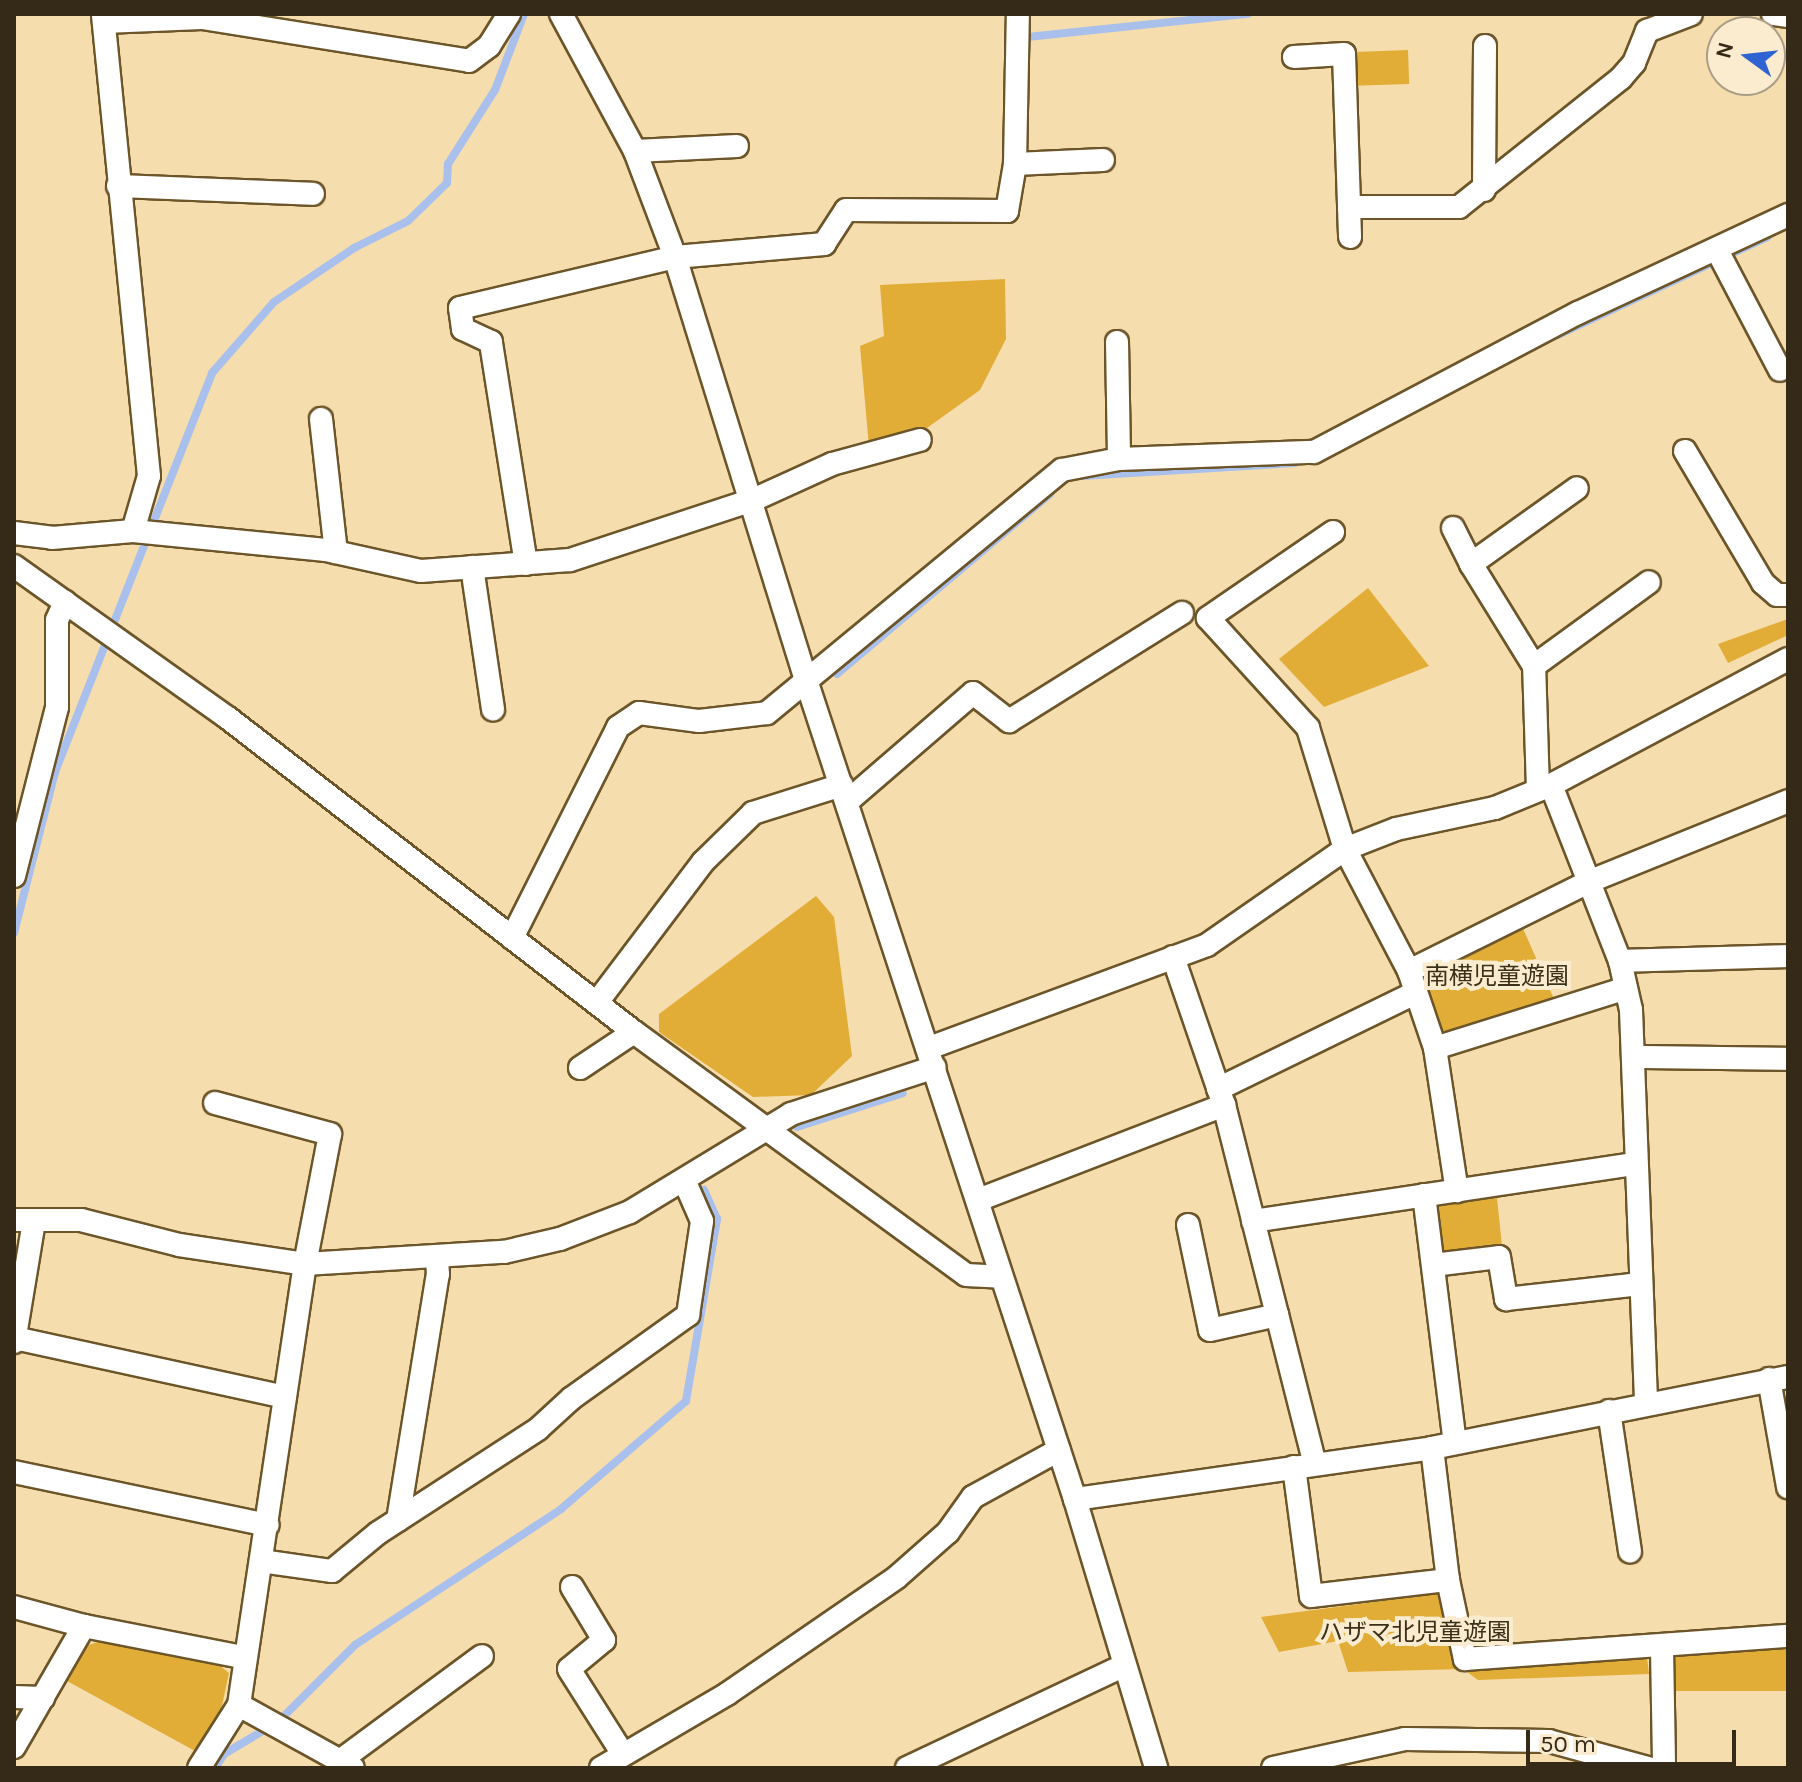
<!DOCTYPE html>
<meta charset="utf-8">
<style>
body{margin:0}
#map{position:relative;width:1802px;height:1782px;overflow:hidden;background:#f6ddae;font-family:Karla,"Noto Sans JP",sans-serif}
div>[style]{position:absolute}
.green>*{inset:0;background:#e2ad37;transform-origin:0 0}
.stream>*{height:8px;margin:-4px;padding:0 4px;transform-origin:4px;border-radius:4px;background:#a9c0ed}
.roads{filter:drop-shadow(2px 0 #6b5529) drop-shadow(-2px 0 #6b5529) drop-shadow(0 2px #6b5529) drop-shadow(0 -2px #6b5529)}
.street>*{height:22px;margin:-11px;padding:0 11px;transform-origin:11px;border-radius:11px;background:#fff}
span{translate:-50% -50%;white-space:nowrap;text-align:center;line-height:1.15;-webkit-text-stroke:8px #fbecd0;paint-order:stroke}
.park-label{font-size:24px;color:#3b3019}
.frame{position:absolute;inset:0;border:16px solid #342a17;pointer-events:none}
.north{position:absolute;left:1706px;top:16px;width:80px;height:80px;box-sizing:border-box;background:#fbecd0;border:2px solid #ab9e86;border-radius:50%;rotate:285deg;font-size:22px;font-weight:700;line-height:32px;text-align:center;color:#342a17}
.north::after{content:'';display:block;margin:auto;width:28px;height:36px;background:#3063d2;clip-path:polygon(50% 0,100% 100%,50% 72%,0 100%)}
.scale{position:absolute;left:1526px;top:1730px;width:210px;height:36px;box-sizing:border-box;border:4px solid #342a17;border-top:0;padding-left:10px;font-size:24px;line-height:28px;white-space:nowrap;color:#342a17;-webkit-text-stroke:6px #fbecd0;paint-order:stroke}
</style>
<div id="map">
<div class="green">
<div style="left:1408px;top:50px;width:34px;height:54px;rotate:88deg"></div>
<div style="clip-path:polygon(1005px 279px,1006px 339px,980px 390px,920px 433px,869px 447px,860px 346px,884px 336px,880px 285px)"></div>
<div style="clip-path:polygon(1368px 588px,1429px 666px,1324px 707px,1279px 659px)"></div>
<div style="clip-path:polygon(1788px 619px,1788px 635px,1728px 663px,1718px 644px)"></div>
<div style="clip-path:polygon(816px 896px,834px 917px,852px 1056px,811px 1095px,753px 1097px,659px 1032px,659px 1014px)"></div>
<div style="clip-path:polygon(1521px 924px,1554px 999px,1440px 1036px,1417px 973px)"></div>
<div style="left:1497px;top:1198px;width:50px;height:59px;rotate:84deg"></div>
<div style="clip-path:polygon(1443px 1593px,1461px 1663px,1647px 1657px,1649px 1674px,1478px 1680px,1463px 1669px,1348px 1672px,1338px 1641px,1279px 1652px,1261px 1617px)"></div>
<div style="clip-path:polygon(106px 1639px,218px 1664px,229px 1673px,220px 1715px,195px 1751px,67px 1681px,83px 1647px)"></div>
<div style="left:1788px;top:1643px;width:48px;height:117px;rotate:90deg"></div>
</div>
<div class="stream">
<div style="left:1018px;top:38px;width:231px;rotate:-6deg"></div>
<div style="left:1558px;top:335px;width:231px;rotate:-25.1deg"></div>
<div style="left:1082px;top:476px;width:213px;rotate:-3.5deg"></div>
<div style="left:837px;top:674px;width:279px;rotate:-40.2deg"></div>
<div style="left:14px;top:933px;width:166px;rotate:-75.7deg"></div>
<div style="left:55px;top:772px;width:429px;rotate:-68.5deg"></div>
<div style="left:212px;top:373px;width:94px;rotate:-48.9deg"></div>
<div style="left:274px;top:302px;width:97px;rotate:-34deg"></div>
<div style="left:354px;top:248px;width:60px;rotate:-26.6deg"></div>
<div style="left:408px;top:221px;width:54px;rotate:-44.3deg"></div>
<div style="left:447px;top:183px;width:19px;rotate:-87deg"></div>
<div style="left:448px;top:164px;width:88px;rotate:-57.6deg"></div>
<div style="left:495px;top:90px;width:81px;rotate:-69.1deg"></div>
<div style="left:797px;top:1127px;width:111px;rotate:-17.8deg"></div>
<div style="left:215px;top:1768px;width:17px;rotate:-57deg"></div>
<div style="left:224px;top:1754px;width:63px;rotate:-30.7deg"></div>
<div style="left:278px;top:1722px;width:109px;rotate:-45deg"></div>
<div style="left:355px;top:1645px;width:247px;rotate:-33.4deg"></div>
<div style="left:561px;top:1509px;width:165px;rotate:-40.8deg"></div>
<div style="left:686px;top:1401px;width:185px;rotate:-80.3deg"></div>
<div style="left:717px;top:1219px;width:32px;rotate:-114deg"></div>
</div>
<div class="roads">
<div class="street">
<div style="left:561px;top:14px;width:156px;rotate:61.6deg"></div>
<div style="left:635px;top:151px;width:113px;rotate:69.3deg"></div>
<div style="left:675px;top:257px;width:446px;rotate:72.8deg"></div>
<div style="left:807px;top:683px;width:859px;rotate:71.82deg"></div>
<div style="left:1075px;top:1499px;width:281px;rotate:73.2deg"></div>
<div style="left:1773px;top:14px;width:15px;rotate:8deg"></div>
<div style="left:104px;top:22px;width:98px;rotate:-2.3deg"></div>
<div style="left:202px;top:18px;width:270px;rotate:9.1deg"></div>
<div style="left:469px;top:61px;width:25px;rotate:-37deg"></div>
<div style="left:489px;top:46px;width:38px;rotate:-58deg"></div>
<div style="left:1294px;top:57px;width:50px;rotate:-3.4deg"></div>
<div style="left:1344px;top:54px;width:153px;rotate:88.1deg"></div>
<div style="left:1349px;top:207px;width:110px"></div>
<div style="left:1459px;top:207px;width:207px;rotate:-38.5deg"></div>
<div style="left:1621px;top:78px;width:20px;rotate:-49deg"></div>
<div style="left:1634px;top:63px;width:35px;rotate:-68deg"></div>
<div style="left:1647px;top:31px;width:47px;rotate:-21.1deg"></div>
<div style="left:635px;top:151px;width:102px;rotate:-2.8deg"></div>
<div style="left:1015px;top:164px;width:88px;rotate:-2.6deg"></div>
<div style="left:118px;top:186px;width:195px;rotate:2.3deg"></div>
<div style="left:1484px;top:190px;width:144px;rotate:-89.6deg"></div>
<div style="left:1349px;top:207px;width:30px;rotate:88deg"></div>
<div style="left:1718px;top:252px;width:133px;rotate:62.3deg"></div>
<div style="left:1117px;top:342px;width:117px;rotate:89deg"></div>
<div style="left:321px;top:419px;width:134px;rotate:83.6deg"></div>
<div style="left:1685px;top:451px;width:153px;rotate:59.4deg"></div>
<div style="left:1763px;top:583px;width:18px;rotate:41deg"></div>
<div style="left:1777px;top:595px;width:11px"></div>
<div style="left:1453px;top:528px;width:40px;rotate:63.4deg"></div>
<div style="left:133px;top:531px;width:194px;rotate:5.6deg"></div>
<div style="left:326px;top:550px;width:97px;rotate:12.5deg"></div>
<div style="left:421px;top:571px;width:149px;rotate:-4.2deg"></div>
<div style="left:570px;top:560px;width:193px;rotate:-18.2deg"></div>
<div style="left:753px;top:500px;width:87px;rotate:-24.5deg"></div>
<div style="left:832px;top:464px;width:91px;rotate:-15.3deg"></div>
<div style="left:1333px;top:532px;width:152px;rotate:145.5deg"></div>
<div style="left:1208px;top:618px;width:149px;rotate:47.7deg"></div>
<div style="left:1308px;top:728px;width:127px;rotate:73deg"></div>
<div style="left:1345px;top:849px;width:138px;rotate:62.3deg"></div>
<div style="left:1409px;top:971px;width:81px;rotate:71.3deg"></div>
<div style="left:1435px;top:1048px;width:145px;rotate:81.3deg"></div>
<div style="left:14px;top:533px;width:38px;rotate:7deg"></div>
<div style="left:52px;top:538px;width:81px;rotate:-4.9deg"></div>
<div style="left:133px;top:531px;width:57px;rotate:-73.8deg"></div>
<div style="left:149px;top:476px;width:464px;rotate:-95.7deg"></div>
<div style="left:526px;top:564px;width:225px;rotate:-99deg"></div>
<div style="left:491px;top:342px;width:31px;rotate:-155deg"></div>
<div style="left:463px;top:329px;width:21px;rotate:-98deg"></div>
<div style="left:460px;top:308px;width:221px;rotate:-13.3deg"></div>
<div style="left:675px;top:257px;width:150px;rotate:-5deg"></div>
<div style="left:824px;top:244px;width:40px;rotate:-57.1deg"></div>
<div style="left:846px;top:210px;width:161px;rotate:0.4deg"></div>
<div style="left:1007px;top:211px;width:48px;rotate:-80.3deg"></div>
<div style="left:1015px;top:164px;width:150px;rotate:-88.9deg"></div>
<div style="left:14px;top:566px;width:262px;rotate:35.4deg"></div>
<div style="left:228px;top:718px;width:513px;rotate:37.72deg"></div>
<div style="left:634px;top:1032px;width:411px;rotate:36.2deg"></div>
<div style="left:966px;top:1275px;width:35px;rotate:3deg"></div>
<div style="left:472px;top:567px;width:144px;rotate:81.6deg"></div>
<div style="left:1534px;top:666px;width:142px;rotate:-36.1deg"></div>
<div style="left:1551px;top:785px;width:189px;rotate:68.6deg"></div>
<div style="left:1620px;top:961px;width:50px;rotate:77.3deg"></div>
<div style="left:1631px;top:1010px;width:394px;rotate:87.8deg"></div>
<div style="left:1538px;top:790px;width:124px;rotate:-91.8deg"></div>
<div style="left:1534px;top:666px;width:120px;rotate:-121.7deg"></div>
<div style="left:1471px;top:564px;width:130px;rotate:-35.6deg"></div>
<div style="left:848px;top:801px;width:165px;rotate:-40.8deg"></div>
<div style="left:973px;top:693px;width:46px;rotate:37.9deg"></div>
<div style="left:1009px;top:721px;width:204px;rotate:-32deg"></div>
<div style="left:14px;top:876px;width:174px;rotate:-75.7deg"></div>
<div style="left:57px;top:707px;width:87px;rotate:-90deg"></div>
<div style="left:57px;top:620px;width:20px;rotate:-66deg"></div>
<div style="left:512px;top:938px;width:236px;rotate:-63.3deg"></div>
<div style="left:618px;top:727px;width:25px;rotate:-34deg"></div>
<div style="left:639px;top:713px;width:61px;rotate:7.6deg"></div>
<div style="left:699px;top:721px;width:68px;rotate:-6.7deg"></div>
<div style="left:767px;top:713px;width:382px;rotate:-39.5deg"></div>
<div style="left:1062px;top:470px;width:58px;rotate:-10.9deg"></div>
<div style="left:1119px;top:459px;width:195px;rotate:-2.1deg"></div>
<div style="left:1314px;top:452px;width:298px;rotate:-27.8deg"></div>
<div style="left:1578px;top:313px;width:232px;rotate:-25deg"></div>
<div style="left:1173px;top:957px;width:157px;rotate:71deg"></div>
<div style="left:1224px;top:1105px;width:370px;rotate:75.8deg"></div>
<div style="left:1620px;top:961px;width:168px;rotate:-1.7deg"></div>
<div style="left:1409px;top:971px;width:200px;rotate:-26.4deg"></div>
<div style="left:1588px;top:882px;width:216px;rotate:-22deg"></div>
<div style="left:598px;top:1001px;width:174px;rotate:-52.9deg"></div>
<div style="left:703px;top:862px;width:70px;rotate:-44.4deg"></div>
<div style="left:753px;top:813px;width:93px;rotate:-17.5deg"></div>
<div style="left:929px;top:1048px;width:296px;rotate:-20.3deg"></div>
<div style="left:1207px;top:945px;width:168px;rotate:-34.8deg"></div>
<div style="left:1345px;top:849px;width:55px;rotate:-21.4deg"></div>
<div style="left:1396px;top:829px;width:101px;rotate:-12deg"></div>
<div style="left:1495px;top:808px;width:61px;rotate:-22.3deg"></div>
<div style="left:1551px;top:785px;width:268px;rotate:-28deg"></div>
<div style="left:1435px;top:1048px;width:200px;rotate:-17.4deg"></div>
<div style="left:1634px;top:1057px;width:154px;rotate:0.7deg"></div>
<div style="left:580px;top:1068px;width:65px;rotate:-33.7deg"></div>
<div style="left:1218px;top:1089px;width:219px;rotate:-26deg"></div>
<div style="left:1424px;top:1195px;width:250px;rotate:82.9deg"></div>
<div style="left:978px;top:1200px;width:264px;rotate:-21.1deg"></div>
<div style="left:14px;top:1220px;width:67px"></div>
<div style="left:81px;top:1220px;width:101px;rotate:14.3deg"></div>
<div style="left:179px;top:1245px;width:127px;rotate:8.6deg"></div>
<div style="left:305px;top:1264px;width:199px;rotate:-3.5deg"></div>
<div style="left:504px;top:1252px;width:57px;rotate:-13.1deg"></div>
<div style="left:560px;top:1239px;width:75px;rotate:-21.1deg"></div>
<div style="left:630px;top:1212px;width:188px;rotate:-31.3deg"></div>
<div style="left:791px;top:1114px;width:151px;rotate:-18.1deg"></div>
<div style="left:1253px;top:1221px;width:385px;rotate:-8.5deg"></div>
<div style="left:1188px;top:1225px;width:107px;rotate:78.2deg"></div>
<div style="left:1210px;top:1330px;width:69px;rotate:-12.6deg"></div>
<div style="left:1433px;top:1265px;width:66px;rotate:-6.9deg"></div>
<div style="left:1499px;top:1257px;width:43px;rotate:80.5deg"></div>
<div style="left:1506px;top:1299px;width:135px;rotate:-6.4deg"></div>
<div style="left:15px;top:1338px;width:276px;rotate:12.3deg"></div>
<div style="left:14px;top:1342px;width:123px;rotate:-80.6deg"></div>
<div style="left:1769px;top:1379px;width:110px;rotate:80deg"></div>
<div style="left:1609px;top:1411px;width:142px;rotate:81.5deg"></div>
<div style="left:1432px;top:1448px;width:133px;rotate:83.1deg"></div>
<div style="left:1448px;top:1580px;width:81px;rotate:77.9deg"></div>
<div style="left:1465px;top:1659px;width:324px;rotate:-4.1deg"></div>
<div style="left:1294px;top:1467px;width:130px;rotate:82.5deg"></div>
<div style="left:1311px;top:1596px;width:138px;rotate:-6.7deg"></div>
<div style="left:14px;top:1472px;width:259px;rotate:11.8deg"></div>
<div style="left:1075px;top:1499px;width:361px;rotate:-8.1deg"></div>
<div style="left:1432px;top:1448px;width:363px;rotate:-11.3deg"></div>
<div style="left:398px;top:1520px;width:249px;rotate:-80.8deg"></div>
<div style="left:438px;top:1274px;width:16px;rotate:-94deg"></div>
<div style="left:261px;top:1561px;width:72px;rotate:8deg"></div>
<div style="left:332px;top:1571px;width:60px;rotate:-39.6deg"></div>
<div style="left:378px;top:1533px;width:191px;rotate:-33deg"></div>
<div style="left:538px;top:1429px;width:46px;rotate:-42.4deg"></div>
<div style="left:572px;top:1398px;width:143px;rotate:-35.6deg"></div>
<div style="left:688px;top:1315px;width:95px;rotate:-81.5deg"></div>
<div style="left:702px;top:1221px;width:45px;rotate:-113.7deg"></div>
<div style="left:572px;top:1587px;width:62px;rotate:58.9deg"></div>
<div style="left:604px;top:1640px;width:45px;rotate:140.4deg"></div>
<div style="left:569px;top:1669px;width:101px;rotate:57.6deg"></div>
<div style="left:14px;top:1607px;width:73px;rotate:15.2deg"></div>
<div style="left:1662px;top:1648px;width:120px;rotate:89deg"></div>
<div style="left:14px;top:1697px;width:29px;rotate:2deg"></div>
<div style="left:239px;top:1705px;width:130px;rotate:28.9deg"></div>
<div style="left:14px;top:1747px;width:140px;rotate:-60deg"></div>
<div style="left:84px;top:1626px;width:161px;rotate:11.1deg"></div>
<div style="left:341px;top:1760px;width:175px;rotate:-36.4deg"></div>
<div style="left:199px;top:1768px;width:75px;rotate:-57.6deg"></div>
<div style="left:239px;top:1705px;width:446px;rotate:-81.5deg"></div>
<div style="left:305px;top:1264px;width:132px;rotate:-79.1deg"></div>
<div style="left:330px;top:1134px;width:119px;rotate:-164.9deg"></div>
<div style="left:601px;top:1768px;width:146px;rotate:-30.4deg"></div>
<div style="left:727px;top:1694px;width:206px;rotate:-34.5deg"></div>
<div style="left:897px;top:1577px;width:68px;rotate:-41.4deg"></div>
<div style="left:948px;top:1532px;width:43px;rotate:-54.5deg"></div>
<div style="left:973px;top:1497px;width:98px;rotate:-28.7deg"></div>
<div style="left:907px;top:1768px;width:239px;rotate:-25.3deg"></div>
<div style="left:1273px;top:1768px;width:135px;rotate:-12.4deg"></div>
<div style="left:1405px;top:1739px;width:144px;rotate:0.8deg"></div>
<div style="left:1549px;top:1741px;width:103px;rotate:15.3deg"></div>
</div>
</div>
<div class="park-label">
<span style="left:1497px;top:977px">南横児童遊園</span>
<span style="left:1415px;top:1633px">ハザマ北児童遊園</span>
</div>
<div class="frame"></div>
<div class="north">N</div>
<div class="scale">50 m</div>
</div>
